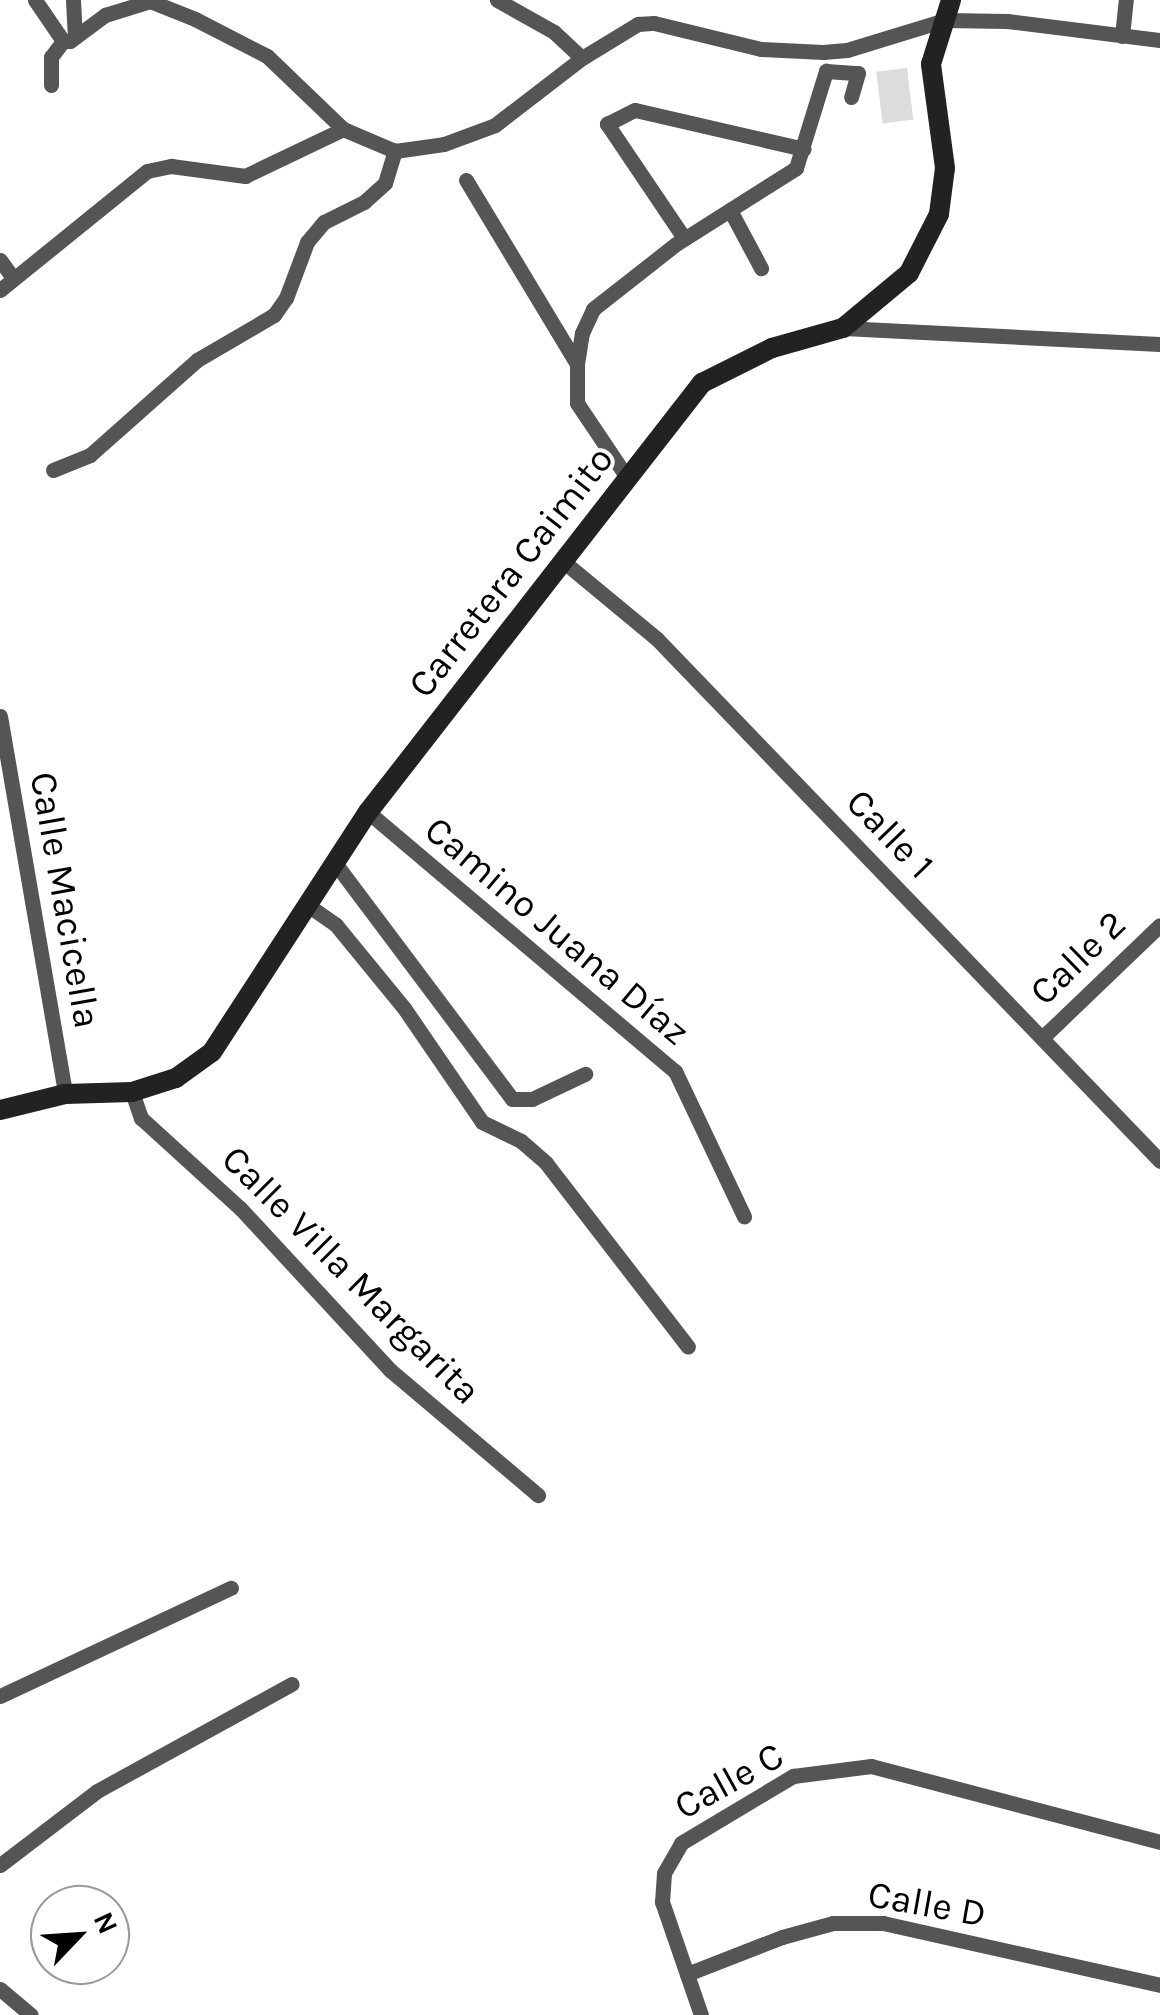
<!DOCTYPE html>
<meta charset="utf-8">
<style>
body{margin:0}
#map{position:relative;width:1160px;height:2015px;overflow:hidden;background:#fff;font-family:Karla,sans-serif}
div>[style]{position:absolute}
.green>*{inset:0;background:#dcdcdc;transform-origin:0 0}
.street>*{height:15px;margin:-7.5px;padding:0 7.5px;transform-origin:7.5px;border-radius:7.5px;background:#555}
.secondary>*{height:20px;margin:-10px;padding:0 10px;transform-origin:10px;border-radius:10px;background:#222}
span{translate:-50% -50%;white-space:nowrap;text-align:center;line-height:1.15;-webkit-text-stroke:8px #fff;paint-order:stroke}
.street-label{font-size:38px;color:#000}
.north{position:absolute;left:30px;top:1885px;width:100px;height:100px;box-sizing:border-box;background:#fff;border:2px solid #999;border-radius:50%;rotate:65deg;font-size:28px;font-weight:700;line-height:40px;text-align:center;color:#000}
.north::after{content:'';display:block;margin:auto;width:35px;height:45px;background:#000;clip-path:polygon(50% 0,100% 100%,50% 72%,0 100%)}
</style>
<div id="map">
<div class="green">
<div style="left:907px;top:68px;width:52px;height:31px;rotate:83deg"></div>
</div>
<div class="street">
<div style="left:35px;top:0;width:50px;rotate:55.7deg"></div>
<div style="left:63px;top:41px;width:7px"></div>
<div style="left:70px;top:41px;width:44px;rotate:-36.6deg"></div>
<div style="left:105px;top:15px;width:47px;rotate:-17.3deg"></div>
<div style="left:150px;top:1px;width:48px;rotate:21.8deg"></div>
<div style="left:195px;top:19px;width:81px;rotate:27.2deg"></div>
<div style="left:267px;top:56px;width:105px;rotate:43.8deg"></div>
<div style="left:73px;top:0;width:36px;rotate:87deg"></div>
<div style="left:497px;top:0;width:65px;rotate:29.3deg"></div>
<div style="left:554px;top:32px;width:38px;rotate:43deg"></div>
<div style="left:1122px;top:36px;width:36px;rotate:-84deg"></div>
<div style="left:51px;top:85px;width:28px;rotate:-90deg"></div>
<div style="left:51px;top:57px;width:20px;rotate:-53deg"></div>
<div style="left:466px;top:180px;width:215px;rotate:58.9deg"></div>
<div style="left:577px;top:364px;width:39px;rotate:90deg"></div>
<div style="left:577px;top:403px;width:92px;rotate:56.1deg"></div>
<div style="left:730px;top:210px;width:66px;rotate:61.9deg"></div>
<div style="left:684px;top:238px;width:138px;rotate:-124deg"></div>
<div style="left:607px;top:124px;width:31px;rotate:-27deg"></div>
<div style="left:635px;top:110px;width:173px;rotate:13deg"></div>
<div style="left:0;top:260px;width:22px;rotate:54deg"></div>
<div style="left:0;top:290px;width:189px;rotate:-39deg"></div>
<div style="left:147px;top:171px;width:25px;rotate:-12deg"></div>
<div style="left:171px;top:166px;width:75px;rotate:7.7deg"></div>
<div style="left:245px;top:176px;width:109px;rotate:-25.6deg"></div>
<div style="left:343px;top:129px;width:56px;rotate:22.9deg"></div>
<div style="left:395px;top:151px;width:49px;rotate:-8.1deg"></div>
<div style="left:444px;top:144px;width:54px;rotate:-20.4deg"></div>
<div style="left:495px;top:125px;width:110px;rotate:-37.6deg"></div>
<div style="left:582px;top:58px;width:66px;rotate:-31.3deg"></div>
<div style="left:638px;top:24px;width:16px;rotate:-4deg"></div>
<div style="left:654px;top:23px;width:110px;rotate:13.7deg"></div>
<div style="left:761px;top:49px;width:62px;rotate:2.8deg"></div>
<div style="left:823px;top:52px;width:24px;rotate:-5deg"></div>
<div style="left:847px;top:50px;width:102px;rotate:-17deg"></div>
<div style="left:945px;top:20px;width:62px;rotate:0.9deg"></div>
<div style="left:1007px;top:21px;width:154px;rotate:7.1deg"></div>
<div style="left:843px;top:328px;width:317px;rotate:2.9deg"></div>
<div style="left:577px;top:364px;width:31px;rotate:-81deg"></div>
<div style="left:582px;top:333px;width:26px;rotate:-65deg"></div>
<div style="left:593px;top:309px;width:105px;rotate:-38.1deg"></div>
<div style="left:676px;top:244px;width:142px;rotate:-32.3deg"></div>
<div style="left:796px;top:168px;width:102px;rotate:-72.8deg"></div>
<div style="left:826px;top:71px;width:32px;rotate:4deg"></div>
<div style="left:858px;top:73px;width:25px;rotate:106deg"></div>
<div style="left:53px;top:470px;width:40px;rotate:-22deg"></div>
<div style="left:90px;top:455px;width:143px;rotate:-41.6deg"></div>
<div style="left:197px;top:360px;width:89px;rotate:-30.3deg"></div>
<div style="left:274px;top:315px;width:21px;rotate:-55deg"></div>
<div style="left:286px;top:298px;width:60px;rotate:-69.4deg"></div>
<div style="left:307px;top:242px;width:26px;rotate:-50deg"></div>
<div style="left:324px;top:222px;width:45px;rotate:-26.6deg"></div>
<div style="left:364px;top:202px;width:28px;rotate:-42deg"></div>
<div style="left:385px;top:183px;width:34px;rotate:-73deg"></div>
<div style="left:564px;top:562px;width:121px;rotate:39.6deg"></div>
<div style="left:657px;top:639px;width:725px;rotate:46.06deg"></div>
<div style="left:0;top:716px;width:384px;rotate:80.2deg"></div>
<div style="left:368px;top:812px;width:402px;rotate:40.2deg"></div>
<div style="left:675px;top:1071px;width:161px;rotate:64.6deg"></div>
<div style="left:335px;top:863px;width:295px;rotate:53.1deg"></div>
<div style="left:512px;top:1099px;width:20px"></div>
<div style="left:532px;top:1099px;width:59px;rotate:-25.3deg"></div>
<div style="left:309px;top:906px;width:33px;rotate:35deg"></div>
<div style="left:336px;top:925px;width:107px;rotate:50.7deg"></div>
<div style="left:404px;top:1008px;width:138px;rotate:55.6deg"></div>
<div style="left:482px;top:1122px;width:43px;rotate:26deg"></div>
<div style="left:521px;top:1141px;width:33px;rotate:41deg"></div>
<div style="left:546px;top:1163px;width:232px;rotate:52.3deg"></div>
<div style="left:1042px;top:1038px;width:163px;rotate:-43.8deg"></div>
<div style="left:132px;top:1092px;width:28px;rotate:71deg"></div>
<div style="left:141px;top:1118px;width:134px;rotate:42.3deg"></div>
<div style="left:240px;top:1208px;width:221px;rotate:47.2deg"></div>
<div style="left:390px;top:1370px;width:194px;rotate:40.2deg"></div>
<div style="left:0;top:1696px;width:255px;rotate:-25.1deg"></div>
<div style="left:0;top:1865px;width:122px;rotate:-37.3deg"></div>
<div style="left:97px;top:1791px;width:222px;rotate:-28.8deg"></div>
<div style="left:687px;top:1974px;width:102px;rotate:-21.3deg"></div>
<div style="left:782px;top:1937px;width:53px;rotate:-15.4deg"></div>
<div style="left:833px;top:1923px;width:50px"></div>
<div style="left:883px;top:1923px;width:284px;rotate:12.6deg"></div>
<div style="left:0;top:1989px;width:40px;rotate:40deg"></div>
<div style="left:701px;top:2015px;width:120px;rotate:-109deg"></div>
<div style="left:662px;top:1902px;width:29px;rotate:-86deg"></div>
<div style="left:664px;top:1873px;width:34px;rotate:-60deg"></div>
<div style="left:681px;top:1843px;width:131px;rotate:-30.9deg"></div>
<div style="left:793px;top:1776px;width:79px;rotate:-7.3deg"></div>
<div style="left:871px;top:1766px;width:299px;rotate:14.7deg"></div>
</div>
<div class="secondary">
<div style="left:0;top:1110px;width:67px;rotate:-13.8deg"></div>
<div style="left:65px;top:1094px;width:67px;rotate:-1.7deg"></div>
<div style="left:132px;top:1092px;width:46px;rotate:-17.7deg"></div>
<div style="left:176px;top:1078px;width:44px;rotate:-35.8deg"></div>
<div style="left:212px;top:1052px;width:286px;rotate:-57deg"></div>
<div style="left:368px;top:812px;width:544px;rotate:-52.1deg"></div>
<div style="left:702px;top:383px;width:78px;rotate:-26.6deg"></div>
<div style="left:772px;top:348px;width:74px;rotate:-15.7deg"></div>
<div style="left:843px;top:328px;width:86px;rotate:-39.8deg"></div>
<div style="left:909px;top:273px;width:66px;rotate:-63deg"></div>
<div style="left:939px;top:214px;width:46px;rotate:-82.6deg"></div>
<div style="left:945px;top:168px;width:105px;rotate:-97.7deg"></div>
<div style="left:931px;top:64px;width:67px;rotate:-72.6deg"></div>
</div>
<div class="street-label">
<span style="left:511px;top:572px;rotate:-52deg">Carretera Caimito</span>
<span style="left:890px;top:834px;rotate:46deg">Calle 1</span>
<span style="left:65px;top:900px;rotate:80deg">Calle Macicella</span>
<span style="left:557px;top:931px;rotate:40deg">Camino Juana Díaz</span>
<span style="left:1078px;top:958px;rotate:-44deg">Calle 2</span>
<span style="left:351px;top:1275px;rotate:45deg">Calle Villa Margarita</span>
<span style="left:729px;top:1781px;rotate:-29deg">Calle C</span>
<span style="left:927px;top:1904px;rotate:10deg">Calle D</span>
</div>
<div class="north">N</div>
</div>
